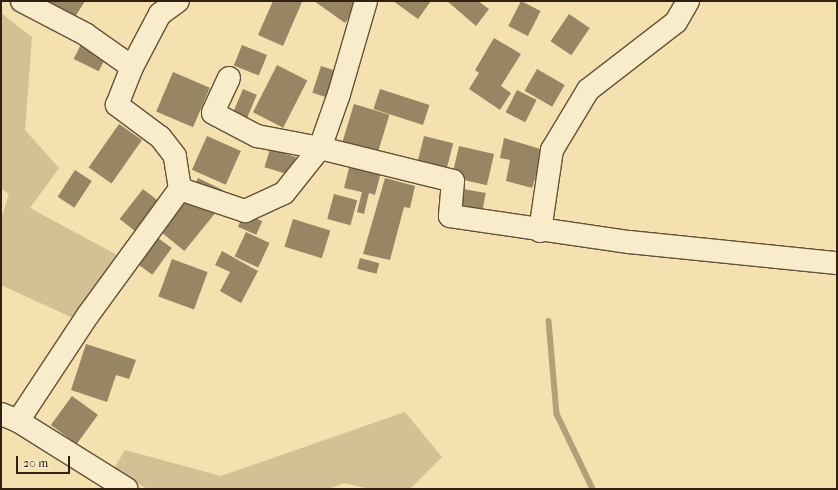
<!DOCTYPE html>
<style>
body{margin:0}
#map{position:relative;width:838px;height:490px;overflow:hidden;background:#f4e1af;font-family:"IM FELL French Canon",serif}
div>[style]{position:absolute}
.green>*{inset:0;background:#d3c094}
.stream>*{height:5.5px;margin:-2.75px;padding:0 2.75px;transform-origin:2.75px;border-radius:2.75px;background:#b2a079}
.building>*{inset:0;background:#978563;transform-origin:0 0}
.roads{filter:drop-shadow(1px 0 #625138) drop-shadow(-1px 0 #625138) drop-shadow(0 1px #625138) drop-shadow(0 -1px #625138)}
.minor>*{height:22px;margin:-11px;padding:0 11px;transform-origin:11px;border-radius:11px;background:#f8eccb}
span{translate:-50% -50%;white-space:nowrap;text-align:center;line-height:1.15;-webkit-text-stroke:3px #f8eccb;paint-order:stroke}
.frame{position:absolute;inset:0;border:2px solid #322111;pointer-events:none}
.scale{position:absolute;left:16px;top:456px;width:54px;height:18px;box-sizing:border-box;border:2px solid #322111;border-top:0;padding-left:5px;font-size:12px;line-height:14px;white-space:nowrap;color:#322111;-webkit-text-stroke:3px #f8eccb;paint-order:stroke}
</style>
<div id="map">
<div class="green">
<div style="clip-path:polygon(1px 13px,32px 37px,25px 130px,59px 168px,30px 208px,121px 257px,73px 318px,1px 285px,1px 219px,9px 194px,1px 188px)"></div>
<div style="clip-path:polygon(405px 412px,442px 457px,410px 489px,370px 489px,344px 483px,329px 489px,147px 489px,114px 468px,125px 450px,221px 476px)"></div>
</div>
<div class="stream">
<div style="left:549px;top:321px;width:93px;rotate:85.1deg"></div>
<div style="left:557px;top:414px;width:83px;rotate:64.4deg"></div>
</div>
<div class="building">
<div style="clip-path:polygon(49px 1px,85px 1px,75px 17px)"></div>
<div style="clip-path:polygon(273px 1px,302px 2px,283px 46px,258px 35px)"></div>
<div style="clip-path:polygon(314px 1px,360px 1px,345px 23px)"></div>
<div style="clip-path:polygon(393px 1px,431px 1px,418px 19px)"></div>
<div style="clip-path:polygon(447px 1px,478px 1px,489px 9px,476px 26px)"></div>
<div style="left:521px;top:1px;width:22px;height:28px;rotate:27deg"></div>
<div style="left:569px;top:14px;width:25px;height:33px;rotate:34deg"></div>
<div style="clip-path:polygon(494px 38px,521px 54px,501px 86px,511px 93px,500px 110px,469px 89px,479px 73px,475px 70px)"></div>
<div style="left:82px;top:42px;width:28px;height:19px;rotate:26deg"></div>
<div style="left:242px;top:45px;width:27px;height:22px;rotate:22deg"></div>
<div style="left:277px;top:65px;width:34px;height:53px;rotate:27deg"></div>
<div style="left:321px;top:66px;width:20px;height:28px;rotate:18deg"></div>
<div style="left:537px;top:69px;width:32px;height:25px;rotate:30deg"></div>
<div style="left:173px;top:72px;width:40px;height:43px;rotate:23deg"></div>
<div style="left:243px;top:89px;width:15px;height:28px;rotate:23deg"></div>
<div style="left:380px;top:89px;width:52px;height:21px;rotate:18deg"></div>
<div style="left:517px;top:90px;width:22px;height:25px;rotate:27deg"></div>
<div style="left:354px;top:104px;width:37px;height:42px;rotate:17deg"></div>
<div style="left:119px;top:124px;width:28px;height:53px;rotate:35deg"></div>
<div style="left:207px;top:136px;width:37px;height:37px;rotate:24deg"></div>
<div style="left:424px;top:136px;width:30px;height:31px;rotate:14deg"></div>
<div style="clip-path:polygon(504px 138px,544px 150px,532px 188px,506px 181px,510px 160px,500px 158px)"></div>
<div style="left:459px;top:146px;width:36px;height:32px;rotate:13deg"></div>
<div style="left:270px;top:149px;width:27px;height:19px;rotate:17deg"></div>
<div style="clip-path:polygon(350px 164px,381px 172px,375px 195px,369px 193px,364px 214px,357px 212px,362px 192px,344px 188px)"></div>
<div style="left:75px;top:170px;width:20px;height:32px;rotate:33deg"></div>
<div style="left:198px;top:178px;width:28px;height:11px;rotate:26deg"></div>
<div style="clip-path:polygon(385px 178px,415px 186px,410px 208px,404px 207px,390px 260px,363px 254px)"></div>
<div style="left:143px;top:189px;width:24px;height:38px;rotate:38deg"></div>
<div style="left:463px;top:189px;width:23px;height:20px;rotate:10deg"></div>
<div style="left:189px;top:193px;width:33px;height:48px;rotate:39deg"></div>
<div style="left:334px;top:194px;width:24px;height:26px;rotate:15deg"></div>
<div style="left:244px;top:213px;width:20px;height:15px;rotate:24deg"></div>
<div style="left:293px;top:219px;width:39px;height:29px;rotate:17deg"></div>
<div style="left:246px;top:232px;width:26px;height:27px;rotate:25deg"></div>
<div style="left:158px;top:238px;width:17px;height:33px;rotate:36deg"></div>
<div style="clip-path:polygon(222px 251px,258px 271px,241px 303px,220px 291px,230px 272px,215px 265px)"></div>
<div style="left:360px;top:258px;width:20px;height:11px;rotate:15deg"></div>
<div style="left:172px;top:259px;width:38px;height:40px;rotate:20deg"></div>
<div style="clip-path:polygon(86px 344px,136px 360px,129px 379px,116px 375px,107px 402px,71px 390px)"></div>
<div style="left:72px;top:396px;width:32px;height:36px;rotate:36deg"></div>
</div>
<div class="roads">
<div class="minor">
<div style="left:132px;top:67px;width:60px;rotate:-62.2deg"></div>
<div style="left:160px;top:14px;width:22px;rotate:-36deg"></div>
<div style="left:229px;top:78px;width:38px;rotate:115deg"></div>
<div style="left:213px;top:113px;width:50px;rotate:27.6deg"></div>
<div style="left:257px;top:136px;width:64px;rotate:10.8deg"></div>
<div style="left:320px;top:148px;width:137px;rotate:13.9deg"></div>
<div style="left:453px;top:181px;width:35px;rotate:95deg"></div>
<div style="left:450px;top:216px;width:181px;rotate:8.3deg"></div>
<div style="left:629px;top:242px;width:209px;rotate:5.8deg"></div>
<div style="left:180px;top:189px;width:69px;rotate:18.7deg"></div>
<div style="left:245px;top:211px;width:43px;rotate:-24.8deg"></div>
<div style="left:284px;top:193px;width:58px;rotate:-51.3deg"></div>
<div style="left:320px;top:148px;width:57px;rotate:-70.6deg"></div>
<div style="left:339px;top:94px;width:97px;rotate:-73.8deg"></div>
<div style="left:540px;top:231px;width:82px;rotate:-81.6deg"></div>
<div style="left:552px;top:150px;width:70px;rotate:-59deg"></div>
<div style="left:588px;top:90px;width:111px;rotate:-37.7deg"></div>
<div style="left:676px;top:22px;width:24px;rotate:-60deg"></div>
<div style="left:1px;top:414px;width:18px;rotate:22deg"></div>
<div style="left:18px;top:421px;width:128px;rotate:32deg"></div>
<div style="left:18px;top:421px;width:127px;rotate:-56.6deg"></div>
<div style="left:88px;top:315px;width:156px;rotate:-53.9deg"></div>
<div style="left:180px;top:189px;width:33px;rotate:-99deg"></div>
<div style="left:175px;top:156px;width:24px;rotate:-128deg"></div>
<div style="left:160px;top:137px;width:54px;rotate:-143.3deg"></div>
<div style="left:117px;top:105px;width:41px;rotate:-68.5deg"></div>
<div style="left:132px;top:67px;width:57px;rotate:-144.9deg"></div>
<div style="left:85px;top:34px;width:71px;rotate:-152.4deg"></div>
</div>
</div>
<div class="frame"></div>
<div class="scale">20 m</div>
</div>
